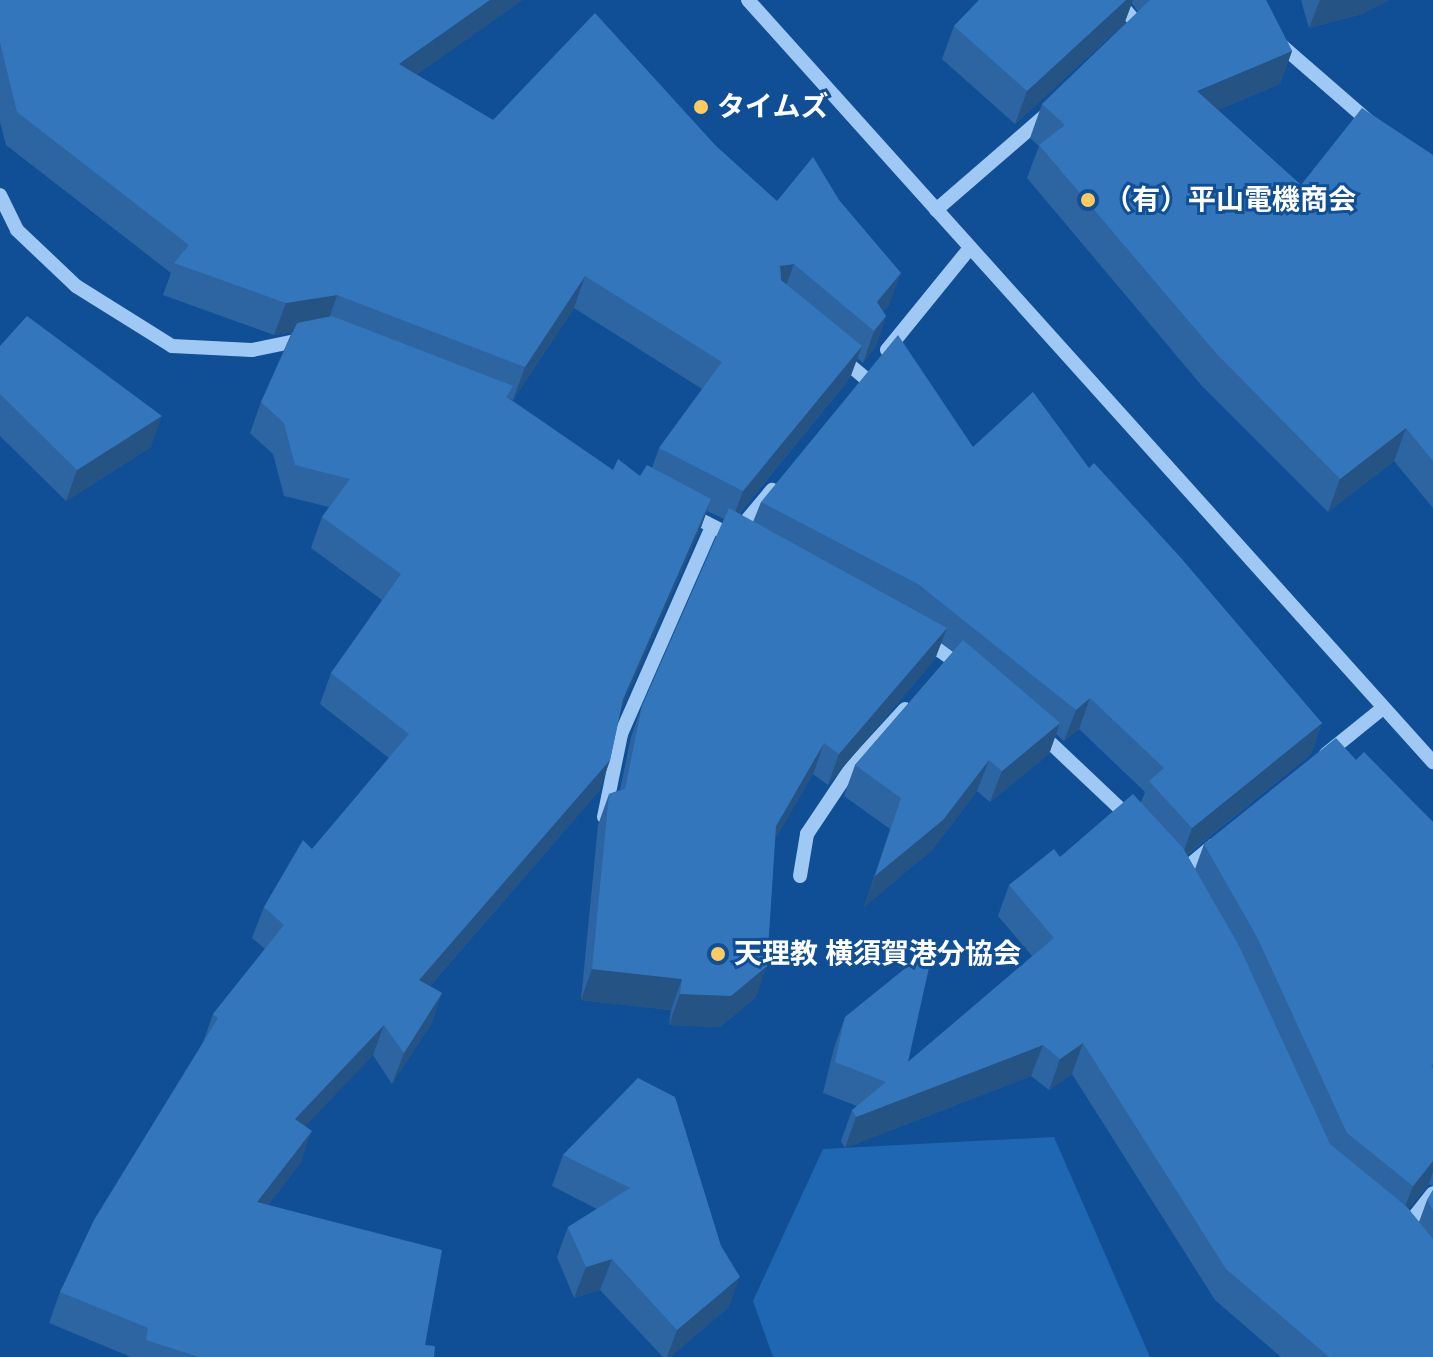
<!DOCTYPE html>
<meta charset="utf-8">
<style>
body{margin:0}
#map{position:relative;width:1433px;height:1357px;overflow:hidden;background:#104f95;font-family:Karla,"Noto Sans JP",sans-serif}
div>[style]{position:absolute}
.green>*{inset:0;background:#1f67b2}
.minor>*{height:14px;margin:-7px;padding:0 7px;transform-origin:7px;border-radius:7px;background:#9fc8f4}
.wall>*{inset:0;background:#2d65a2}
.shaded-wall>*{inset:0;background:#245384}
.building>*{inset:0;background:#3476bc}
.dots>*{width:22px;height:22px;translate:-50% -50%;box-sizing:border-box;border:4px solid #104f95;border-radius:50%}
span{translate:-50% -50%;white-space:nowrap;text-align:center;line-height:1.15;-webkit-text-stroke:6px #104f95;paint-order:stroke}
.poi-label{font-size:28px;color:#fff;font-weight:700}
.left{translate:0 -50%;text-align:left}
</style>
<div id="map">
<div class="green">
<div style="clip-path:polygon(1054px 1137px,1150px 1357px,773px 1357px,753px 1301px,823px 1149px)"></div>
</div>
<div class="minor">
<div style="left:748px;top:0;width:1025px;rotate:48.05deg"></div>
<div style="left:1117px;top:0;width:33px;rotate:50deg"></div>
<div style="left:1138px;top:25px;width:9px;rotate:131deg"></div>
<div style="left:1281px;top:45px;width:122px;rotate:41deg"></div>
<div style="left:0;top:195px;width:39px;rotate:64deg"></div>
<div style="left:17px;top:230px;width:81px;rotate:43.5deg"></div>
<div style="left:76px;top:286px;width:113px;rotate:32deg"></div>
<div style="left:172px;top:346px;width:80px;rotate:2.9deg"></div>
<div style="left:252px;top:350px;width:54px;rotate:-11.7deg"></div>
<div style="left:936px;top:210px;width:148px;rotate:-40.9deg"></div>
<div style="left:887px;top:350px;width:132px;rotate:-50.9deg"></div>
<div style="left:840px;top:357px;width:31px;rotate:40deg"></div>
<div style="left:687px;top:513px;width:55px;rotate:27deg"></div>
<div style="left:737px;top:532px;width:55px;rotate:-50.2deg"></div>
<div style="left:923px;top:639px;width:47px;rotate:34.7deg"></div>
<div style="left:1039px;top:732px;width:127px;rotate:43.4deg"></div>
<div style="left:1326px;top:754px;width:73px;rotate:-38.9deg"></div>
<div style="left:604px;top:817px;width:85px;rotate:-78.4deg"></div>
<div style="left:621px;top:734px;width:226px;rotate:-66.3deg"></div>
<div style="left:1180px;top:873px;width:44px;rotate:-39.5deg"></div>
<div style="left:800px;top:876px;width:43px;rotate:-80.5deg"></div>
<div style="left:807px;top:834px;width:79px;rotate:-56.3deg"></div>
<div style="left:851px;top:768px;width:80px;rotate:-47.5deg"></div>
<div style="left:1403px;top:1231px;width:48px;rotate:-51.7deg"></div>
</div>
<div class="wall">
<div style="clip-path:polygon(evenodd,0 0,417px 75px,493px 120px,716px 146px,889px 305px,883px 312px,886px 316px,875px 348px,863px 363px,857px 358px,850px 378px,739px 514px,753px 522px,761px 502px,973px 447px,1089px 468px,1322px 723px,1311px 754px,1187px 855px,1195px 869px,1204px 844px,1356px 760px,1433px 822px,1433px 1186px,1429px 1184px,1408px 1209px,1419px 1222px,1427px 1200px,1433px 1190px,1433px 1357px,1281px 1357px,1215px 1300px,1072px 1074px,1049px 1090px,1031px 1076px,845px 1148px,841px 1141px,852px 1110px,857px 1106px,823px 1093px,834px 1048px,845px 1017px,908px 1062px,1032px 956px,998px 916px,1009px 885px,1060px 857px,1141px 802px,1145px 792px,1079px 729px,1064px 741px,1056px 734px,1049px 754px,990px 802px,977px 791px,932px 850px,864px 907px,890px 829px,844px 796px,855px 765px,953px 652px,941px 643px,935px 659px,828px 785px,813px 774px,775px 839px,756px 997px,720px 1027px,669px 1025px,671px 1010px,581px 1000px,598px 825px,609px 794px,620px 790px,631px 737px,642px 706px,724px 519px,707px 511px,700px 530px,621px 709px,610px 760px,599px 791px,430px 986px,442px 993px,431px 1024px,392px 1084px,373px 1055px,305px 1126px,301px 1162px,268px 1205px,425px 1345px,434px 1357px,131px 1357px,49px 1323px,60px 1292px,202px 1045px,213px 1014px,265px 949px,252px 938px,264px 907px,389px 758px,320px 704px,331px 673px,382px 600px,311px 548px,322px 517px,329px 507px,284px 496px,273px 454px,250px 433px,261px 402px,292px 332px,274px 335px,163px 295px,171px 273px,6px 145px,0 122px,0 0,574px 308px,702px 389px,659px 448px,652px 468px,640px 476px,613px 470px,509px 398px,513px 400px,574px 308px)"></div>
<div style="clip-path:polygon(979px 0,1266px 0,1292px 51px,1280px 84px,1218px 110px,1301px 185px,1433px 155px,1433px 508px,1394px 461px,1328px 512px,1202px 386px,1027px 178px,1039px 146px,1030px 138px,1042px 104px,1138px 12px,1132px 3px,1124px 24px,1015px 124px,942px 59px,954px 26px)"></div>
<div style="clip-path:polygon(1301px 0,1389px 0,1362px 14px,1309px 28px)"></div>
<div style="clip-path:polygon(0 346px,151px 447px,66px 501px,0 436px)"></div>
<div style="clip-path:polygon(638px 1078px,729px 1307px,670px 1357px,663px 1357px,600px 1290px,574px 1298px,557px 1257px,568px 1227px,597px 1209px,552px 1186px,563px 1155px)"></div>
</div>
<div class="shaded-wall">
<div style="clip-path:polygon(490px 0,523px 0,387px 96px,399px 64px)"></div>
<div style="clip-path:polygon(1126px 0,1133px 0,1124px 24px,1015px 124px,1027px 91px)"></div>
<div style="clip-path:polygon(1320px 0,1389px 0,1362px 14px,1309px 28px)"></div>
<div style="clip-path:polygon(1292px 51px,1280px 84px,1185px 124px,1197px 91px)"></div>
<div style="clip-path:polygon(794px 264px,782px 296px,780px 266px)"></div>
<div style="clip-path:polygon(901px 273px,889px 305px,870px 327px,877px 302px)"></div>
<div style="clip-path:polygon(585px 276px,574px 308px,513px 400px,525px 367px)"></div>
<div style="clip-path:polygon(337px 295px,326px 327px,274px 335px,286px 303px)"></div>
<div style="clip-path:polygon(886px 316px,875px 348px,863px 363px,874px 331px)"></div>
<div style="clip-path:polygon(862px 346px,850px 378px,731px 523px,743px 491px)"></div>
<div style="clip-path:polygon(162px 416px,151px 447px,66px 501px,77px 470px)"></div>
<div style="clip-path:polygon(1406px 428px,1394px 461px,1328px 512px,1340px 479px)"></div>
<div style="clip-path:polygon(711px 499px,700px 530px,612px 730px,623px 699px)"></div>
<div style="clip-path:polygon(947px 628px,935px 659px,828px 785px,839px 754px)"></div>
<div style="clip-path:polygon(1090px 698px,1079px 729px,1064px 741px,1076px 710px)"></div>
<div style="clip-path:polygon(1060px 723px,1049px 754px,990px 802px,1002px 771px)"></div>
<div style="clip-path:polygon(1322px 723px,1311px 754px,1181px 859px,1192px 828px)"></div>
<div style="clip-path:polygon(824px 743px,813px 774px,765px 857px,776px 826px)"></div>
<div style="clip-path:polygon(610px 760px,599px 791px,408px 1011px,419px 980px)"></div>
<div style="clip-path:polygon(989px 760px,977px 791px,932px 850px,864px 907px,875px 876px)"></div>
<div style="clip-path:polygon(767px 966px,756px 997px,720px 1027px,669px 1025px,680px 994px)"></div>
<div style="clip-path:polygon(592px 969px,682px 979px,671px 1010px,581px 1000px)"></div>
<div style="clip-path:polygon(442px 993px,431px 1024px,392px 1084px,404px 1053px)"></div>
<div style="clip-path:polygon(384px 1025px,373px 1055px,283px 1150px,295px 1119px)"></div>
<div style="clip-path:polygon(1083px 1043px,1072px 1074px,1049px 1090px,1060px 1059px)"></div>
<div style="clip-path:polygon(1043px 1045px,1031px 1076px,845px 1148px,856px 1117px)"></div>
<div style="clip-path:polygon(312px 1131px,301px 1162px,246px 1233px,257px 1202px)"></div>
<div style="clip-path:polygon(1433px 1161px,1433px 1172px,1429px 1184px,1401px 1217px,1413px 1186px)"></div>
<div style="clip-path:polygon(612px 1259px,600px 1290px,574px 1298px,586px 1267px)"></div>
<div style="clip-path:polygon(740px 1277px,729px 1307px,670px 1357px,667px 1357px,677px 1330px)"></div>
</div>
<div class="building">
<div style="clip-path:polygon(0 0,490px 0,399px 64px,493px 120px,595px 13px,716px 146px,777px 201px,813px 157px,839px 200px,901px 273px,877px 302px,886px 316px,874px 331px,794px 264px,780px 266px,781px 280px,862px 346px,743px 491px,659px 448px,722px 362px,585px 276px,525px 367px,337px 295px,286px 303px,174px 263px,189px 245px,17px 112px,0 42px)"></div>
<div style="clip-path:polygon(979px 0,1126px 0,1027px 91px,954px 26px)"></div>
<div style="clip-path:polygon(1150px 0,1266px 0,1292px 51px,1197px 91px,1301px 185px,1362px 108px,1433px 155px,1433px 461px,1406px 428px,1340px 479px,1215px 352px,1039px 145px,1065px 125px,1042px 104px)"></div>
<div style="clip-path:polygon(27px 316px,162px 416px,77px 470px,0 394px,0 346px)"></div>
<div style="clip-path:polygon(332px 316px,513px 386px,506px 397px,613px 470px,618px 459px,640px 476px,647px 465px,711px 499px,623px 699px,610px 760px,419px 980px,442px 993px,404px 1053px,384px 1025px,295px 1119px,312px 1131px,257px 1202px,442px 1250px,425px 1345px,435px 1346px,434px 1357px,199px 1357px,146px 1340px,148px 1328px,60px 1292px,94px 1220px,218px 1018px,213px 1014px,284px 925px,264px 907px,303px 840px,312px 849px,409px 734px,331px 673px,401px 574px,322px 517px,350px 479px,295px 465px,284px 423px,261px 402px,297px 323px)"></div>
<div style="clip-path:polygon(898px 335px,973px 447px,1033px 392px,1089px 468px,1094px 463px,1181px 558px,1322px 723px,1192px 828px,1149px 781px,1164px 768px,1090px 698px,1076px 710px,918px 584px,761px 502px)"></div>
<div style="clip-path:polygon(729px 508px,947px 628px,839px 754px,824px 743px,776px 826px,767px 966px,731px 996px,680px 994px,682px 979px,592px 969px,609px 794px,625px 789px,642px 706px)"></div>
<div style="clip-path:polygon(963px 640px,1060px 723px,1002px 771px,989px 760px,943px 820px,875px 876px,901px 798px,855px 765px)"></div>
<div style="clip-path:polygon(1336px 738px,1356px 760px,1364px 752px,1433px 822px,1433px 1064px,1431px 1066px,1433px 1068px,1433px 1161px,1413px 1186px,1347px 1133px,1257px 937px,1204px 844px)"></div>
<div style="clip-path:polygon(1133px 794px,1183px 848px,1239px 946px,1330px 1144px,1407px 1207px,1433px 1239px,1433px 1357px,1329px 1357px,1226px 1269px,1083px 1043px,1060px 1059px,1043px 1045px,856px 1117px,852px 1110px,886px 1082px,835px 1062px,845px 1017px,934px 945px,908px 1062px,1054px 938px,1009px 885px,1054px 849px,1060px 857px)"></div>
<div style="clip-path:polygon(638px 1078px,675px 1097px,721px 1246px,740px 1277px,677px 1330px,612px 1259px,586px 1267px,568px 1227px,630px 1188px,563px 1155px)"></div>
<div style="clip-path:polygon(1433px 1190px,1433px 1210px,1427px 1200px)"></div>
</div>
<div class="dots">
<div style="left:701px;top:107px;background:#ffcb61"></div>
<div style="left:1088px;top:200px;background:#ffcb61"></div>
<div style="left:718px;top:954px;background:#ffcb61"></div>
</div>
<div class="poi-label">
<span class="left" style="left:717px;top:107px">タイムズ</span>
<span class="left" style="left:1104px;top:200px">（有）平山電機商会</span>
<span class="left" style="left:734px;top:954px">天理教 横須賀港分協会</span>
</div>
</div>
